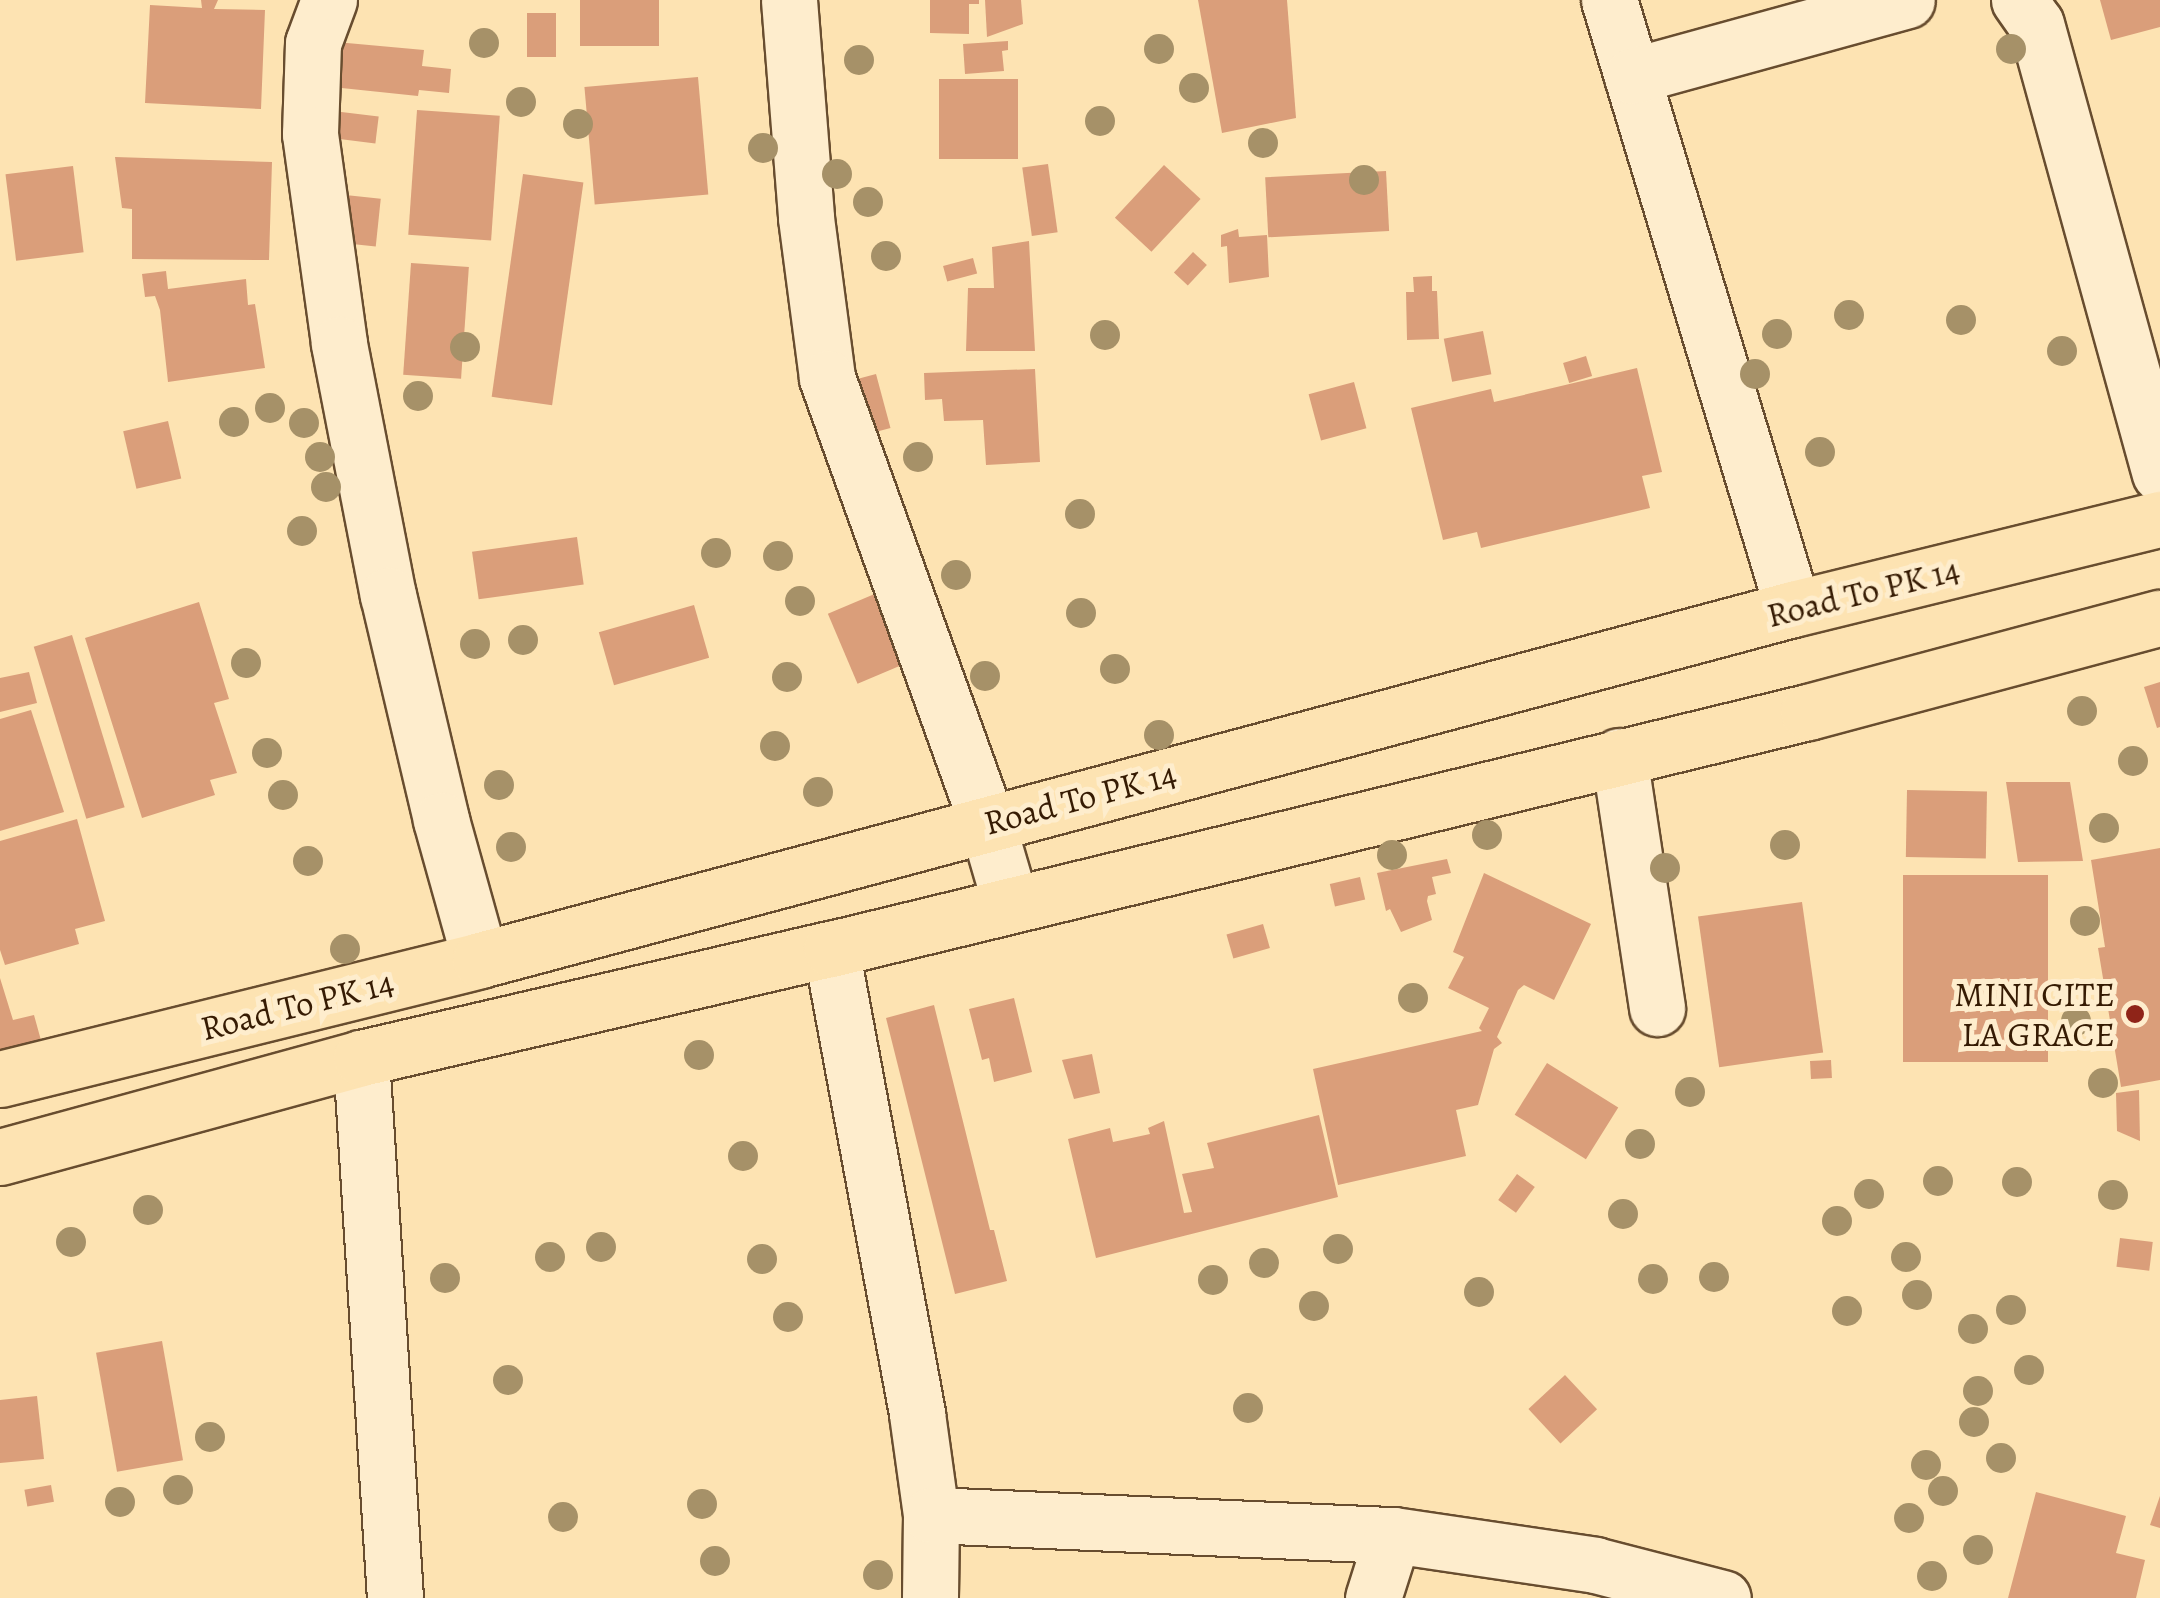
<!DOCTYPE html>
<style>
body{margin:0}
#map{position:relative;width:2160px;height:1598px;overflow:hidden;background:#fde3b2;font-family:Alegreya,serif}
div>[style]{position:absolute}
.building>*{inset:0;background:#da9e7a;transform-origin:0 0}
.roads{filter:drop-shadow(2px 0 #684d2f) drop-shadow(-2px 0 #684d2f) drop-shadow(0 2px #684d2f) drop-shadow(0 -2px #684d2f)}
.minor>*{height:55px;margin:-27.5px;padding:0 27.5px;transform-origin:27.5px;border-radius:27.5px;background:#feedcd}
.major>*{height:55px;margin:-27.5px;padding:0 27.5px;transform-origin:27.5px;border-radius:27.5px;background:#fde3b2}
.trees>*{width:30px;height:30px;margin:-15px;border-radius:50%;background:#a69168}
.dots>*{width:28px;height:28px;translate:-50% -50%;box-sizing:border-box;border:5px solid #feedcd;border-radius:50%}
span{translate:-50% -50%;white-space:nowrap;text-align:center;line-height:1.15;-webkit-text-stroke:10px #feedcd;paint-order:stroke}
.street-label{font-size:35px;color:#361b03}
.poi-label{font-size:35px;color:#361b03}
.right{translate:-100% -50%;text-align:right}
</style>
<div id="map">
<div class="building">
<div style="clip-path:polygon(201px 0,218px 0,214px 9px,265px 10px,261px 109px,145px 103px,150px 5px,202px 8px)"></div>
<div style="left:580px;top:0;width:79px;height:46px"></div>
<div style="clip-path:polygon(930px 0,979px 0,979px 4px,969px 4px,969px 34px,930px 33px)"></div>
<div style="clip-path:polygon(985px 0,1021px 0,1023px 24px,987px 37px)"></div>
<div style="clip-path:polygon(1198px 0,1287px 0,1296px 118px,1222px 133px)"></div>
<div style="clip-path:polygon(2100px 0,2160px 0,2160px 27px,2111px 40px)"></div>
<div style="left:527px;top:13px;width:29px;height:44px"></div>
<div style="clip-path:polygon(1008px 41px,1008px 50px,1002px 51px,1004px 71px,965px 74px,963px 44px)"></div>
<div style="clip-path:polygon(336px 42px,424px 50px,422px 66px,451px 69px,449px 93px,419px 90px,418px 96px,332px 87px)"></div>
<div style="left:698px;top:77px;width:118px;height:114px;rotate:85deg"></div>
<div style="left:939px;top:79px;width:79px;height:80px"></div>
<div style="left:417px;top:110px;width:83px;height:125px;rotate:4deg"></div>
<div style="left:333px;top:111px;width:46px;height:27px;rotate:7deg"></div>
<div style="clip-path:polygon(115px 157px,272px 162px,269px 260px,132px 259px,132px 209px,122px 208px)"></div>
<div style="left:1048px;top:164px;width:69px;height:26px;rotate:82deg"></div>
<div style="left:1164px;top:165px;width:50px;height:72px;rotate:43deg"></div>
<div style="left:73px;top:166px;width:87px;height:68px;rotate:83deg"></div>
<div style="left:1386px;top:171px;width:60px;height:121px;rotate:87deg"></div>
<div style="left:523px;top:174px;width:61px;height:225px;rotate:8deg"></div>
<div style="left:336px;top:194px;width:45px;height:48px;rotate:6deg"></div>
<div style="clip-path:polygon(1238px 229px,1239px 237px,1267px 235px,1269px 277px,1229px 283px,1227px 246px,1221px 247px,1221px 235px)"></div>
<div style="clip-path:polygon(1029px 241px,1035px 351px,966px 351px,968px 288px,994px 288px,992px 247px)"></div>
<div style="left:1193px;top:252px;width:19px;height:28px;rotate:43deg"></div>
<div style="left:973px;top:258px;width:16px;height:31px;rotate:75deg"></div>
<div style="left:411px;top:263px;width:58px;height:112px;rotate:4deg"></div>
<div style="clip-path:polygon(166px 271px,168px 289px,246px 279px,248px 305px,255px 304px,265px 368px,168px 382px,160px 310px,155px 296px,145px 297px,142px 274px)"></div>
<div style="clip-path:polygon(1432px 276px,1432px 291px,1437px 291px,1439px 339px,1407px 340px,1406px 292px,1414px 292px,1413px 277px)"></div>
<div style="left:1483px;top:331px;width:44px;height:40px;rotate:79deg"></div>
<div style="left:1586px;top:356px;width:21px;height:24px;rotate:73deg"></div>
<div style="clip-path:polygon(1637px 368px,1662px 472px,1642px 476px,1650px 508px,1481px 548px,1477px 532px,1443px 540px,1411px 408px,1491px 389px,1494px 402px)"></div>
<div style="clip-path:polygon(1035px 369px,1040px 462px,986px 465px,983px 420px,944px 421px,942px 399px,925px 400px,924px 373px)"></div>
<div style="left:876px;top:374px;width:56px;height:30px;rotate:75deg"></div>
<div style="left:1354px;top:382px;width:48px;height:47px;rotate:75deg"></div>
<div style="left:168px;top:421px;width:59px;height:46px;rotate:77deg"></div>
<div style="left:577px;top:537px;width:48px;height:106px;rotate:82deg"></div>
<div style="left:884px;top:590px;width:76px;height:61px;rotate:67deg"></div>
<div style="clip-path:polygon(199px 602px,229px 699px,214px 703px,237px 773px,210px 780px,215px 795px,142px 818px,85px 638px)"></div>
<div style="left:694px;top:605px;width:55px;height:99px;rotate:74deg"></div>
<div style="left:72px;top:635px;width:180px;height:40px;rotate:73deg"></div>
<div style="clip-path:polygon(29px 672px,37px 703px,0 712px,0 678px)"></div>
<div style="clip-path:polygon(2160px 682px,2160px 727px,2157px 728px,2144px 687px)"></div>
<div style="clip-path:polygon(31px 710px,64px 812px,0 831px,0 719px)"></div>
<div style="clip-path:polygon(2006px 782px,2070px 782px,2083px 861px,2018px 862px)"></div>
<div style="left:1907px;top:790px;width:80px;height:67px;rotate:1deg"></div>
<div style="clip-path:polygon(77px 819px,105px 921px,75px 929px,79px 944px,5px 965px,0 950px,0 841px)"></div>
<div style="clip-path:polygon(2160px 848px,2160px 1080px,2121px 1087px,2098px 948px,2105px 947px,2091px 860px)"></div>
<div style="clip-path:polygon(1447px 859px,1451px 873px,1432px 877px,1436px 894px,1428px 896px,1427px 901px,1432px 920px,1401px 932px,1390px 909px,1386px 911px,1377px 873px)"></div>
<div style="clip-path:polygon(1484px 873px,1591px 924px,1554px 1000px,1524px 985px,1518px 990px,1497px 1037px,1502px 1043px,1494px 1049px,1478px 1105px,1456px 1110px,1466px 1156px,1338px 1185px,1313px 1069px,1482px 1031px,1479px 1028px,1489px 1008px,1448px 988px,1464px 957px,1453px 952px)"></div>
<div style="left:1903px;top:875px;width:145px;height:187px"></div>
<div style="left:1360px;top:877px;width:23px;height:31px;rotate:77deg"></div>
<div style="left:1802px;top:902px;width:152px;height:105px;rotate:82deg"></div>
<div style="left:1263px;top:924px;width:25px;height:38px;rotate:74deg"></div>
<div style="clip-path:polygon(0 978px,13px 1020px,34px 1015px,42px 1044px,0 1056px)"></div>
<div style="clip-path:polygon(1014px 998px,1032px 1072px,994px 1082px,989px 1058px,982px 1060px,969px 1009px)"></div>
<div style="clip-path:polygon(934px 1005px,990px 1230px,994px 1230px,1007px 1281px,955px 1294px,886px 1018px)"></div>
<div style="clip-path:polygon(1092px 1054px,1100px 1093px,1074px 1099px,1062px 1060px)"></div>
<div style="left:1831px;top:1060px;width:18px;height:21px;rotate:87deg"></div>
<div style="left:1547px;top:1063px;width:84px;height:61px;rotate:32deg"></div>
<div style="clip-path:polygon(2139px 1090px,2140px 1141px,2117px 1131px,2116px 1093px)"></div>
<div style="clip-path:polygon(1319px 1115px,1338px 1197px,1096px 1258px,1068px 1139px,1110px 1128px,1113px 1142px,1150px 1134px,1148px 1128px,1164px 1121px,1184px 1213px,1192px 1212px,1182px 1174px,1214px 1168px,1207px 1143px)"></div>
<div style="left:1517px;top:1174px;width:22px;height:32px;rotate:36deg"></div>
<div style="left:2120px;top:1238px;width:33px;height:29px;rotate:7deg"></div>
<div style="left:162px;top:1341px;width:121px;height:67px;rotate:80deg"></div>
<div style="left:1565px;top:1375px;width:47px;height:50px;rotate:47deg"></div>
<div style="clip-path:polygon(37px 1396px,44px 1459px,0 1463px,0 1400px)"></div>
<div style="left:51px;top:1485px;width:17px;height:27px;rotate:80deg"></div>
<div style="clip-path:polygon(2036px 1492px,2126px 1516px,2116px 1553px,2145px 1560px,2136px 1598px,2008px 1598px)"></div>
<div style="clip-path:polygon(2160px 1496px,2160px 1528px,2150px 1525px)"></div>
</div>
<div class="roads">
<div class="minor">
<div style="left:329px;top:0;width:46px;rotate:110.4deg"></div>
<div style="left:313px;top:43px;width:91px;rotate:91.9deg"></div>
<div style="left:310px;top:134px;width:212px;rotate:82.1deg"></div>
<div style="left:339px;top:344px;width:256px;rotate:79deg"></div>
<div style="left:388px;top:595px;width:231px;rotate:76.7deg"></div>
<div style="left:441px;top:820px;width:145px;rotate:74.4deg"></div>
<div style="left:789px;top:0;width:219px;rotate:85.5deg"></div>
<div style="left:806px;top:218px;width:161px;rotate:82.5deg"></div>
<div style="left:827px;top:378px;width:473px;rotate:70.2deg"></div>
<div style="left:987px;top:823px;width:85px;rotate:73.7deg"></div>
<div style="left:1609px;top:0;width:636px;rotate:73.19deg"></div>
<div style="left:2019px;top:0;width:29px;rotate:55deg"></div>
<div style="left:2036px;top:24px;width:466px;rotate:74.6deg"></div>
<div style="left:1632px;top:76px;width:285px;rotate:-15.4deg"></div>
<div style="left:1619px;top:756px;width:255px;rotate:81.4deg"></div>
<div style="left:831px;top:949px;width:473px;rotate:79.5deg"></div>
<div style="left:917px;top:1414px;width:102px;rotate:82.1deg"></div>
<div style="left:931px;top:1515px;width:83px;rotate:90.7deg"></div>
<div style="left:361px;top:1058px;width:541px;rotate:86.4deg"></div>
<div style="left:931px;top:1515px;width:462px;rotate:2.5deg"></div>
<div style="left:1393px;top:1535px;width:204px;rotate:8.4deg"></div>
<div style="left:1595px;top:1565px;width:132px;rotate:14.5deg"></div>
<div style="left:1373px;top:1598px;width:66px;rotate:-72.4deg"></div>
</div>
<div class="major">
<div style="left:0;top:1079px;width:495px;rotate:-13.9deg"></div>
<div style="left:480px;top:960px;width:1359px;rotate:-14.97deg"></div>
<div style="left:1793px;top:609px;width:378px;rotate:-13.8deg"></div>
<div style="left:0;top:1157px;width:374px;rotate:-15.3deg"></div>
<div style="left:361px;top:1058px;width:482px;rotate:-13.1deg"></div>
<div style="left:831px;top:949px;width:1005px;rotate:-13.64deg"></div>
<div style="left:1808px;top:712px;width:364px;rotate:-15deg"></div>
</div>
</div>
<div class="trees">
<div style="left:484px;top:43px"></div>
<div style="left:1159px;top:49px"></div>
<div style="left:2011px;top:49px"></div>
<div style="left:859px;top:60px"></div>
<div style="left:1194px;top:88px"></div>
<div style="left:521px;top:102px"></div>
<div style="left:1100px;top:121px"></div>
<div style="left:578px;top:124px"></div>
<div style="left:1263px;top:143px"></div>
<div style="left:763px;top:148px"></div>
<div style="left:837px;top:174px"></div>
<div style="left:1364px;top:180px"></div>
<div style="left:868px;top:202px"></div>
<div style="left:886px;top:256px"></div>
<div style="left:1849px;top:315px"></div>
<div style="left:1961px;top:320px"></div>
<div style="left:1777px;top:334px"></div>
<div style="left:1105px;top:335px"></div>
<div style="left:465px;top:347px"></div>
<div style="left:2062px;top:351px"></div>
<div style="left:1755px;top:374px"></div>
<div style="left:418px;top:396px"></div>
<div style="left:270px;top:408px"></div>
<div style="left:234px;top:422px"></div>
<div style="left:304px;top:423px"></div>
<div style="left:1820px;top:452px"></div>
<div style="left:320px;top:457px"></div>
<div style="left:918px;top:457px"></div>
<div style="left:326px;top:487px"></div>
<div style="left:1080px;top:514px"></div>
<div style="left:302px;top:531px"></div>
<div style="left:716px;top:553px"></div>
<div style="left:778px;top:556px"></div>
<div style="left:956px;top:575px"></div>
<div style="left:800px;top:601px"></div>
<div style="left:1081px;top:613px"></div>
<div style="left:523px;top:640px"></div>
<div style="left:475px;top:644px"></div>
<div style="left:246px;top:663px"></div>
<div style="left:1115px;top:669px"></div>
<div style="left:985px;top:676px"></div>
<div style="left:787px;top:677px"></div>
<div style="left:2082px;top:711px"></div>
<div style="left:1159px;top:735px"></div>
<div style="left:775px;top:746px"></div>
<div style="left:267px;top:753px"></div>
<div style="left:2133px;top:761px"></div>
<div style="left:499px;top:785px"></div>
<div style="left:818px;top:792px"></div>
<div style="left:283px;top:795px"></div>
<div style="left:2104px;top:828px"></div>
<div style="left:1487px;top:835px"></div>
<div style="left:1785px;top:845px"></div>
<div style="left:511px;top:847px"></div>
<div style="left:1392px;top:855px"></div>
<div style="left:308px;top:861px"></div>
<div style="left:1665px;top:868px"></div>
<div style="left:2085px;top:921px"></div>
<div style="left:345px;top:949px"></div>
<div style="left:1413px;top:998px"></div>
<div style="left:2076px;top:1021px"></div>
<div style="left:699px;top:1055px"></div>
<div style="left:2103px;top:1083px"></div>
<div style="left:1690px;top:1092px"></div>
<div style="left:1640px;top:1144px"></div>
<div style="left:743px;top:1156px"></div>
<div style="left:1938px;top:1181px"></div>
<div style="left:2017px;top:1182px"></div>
<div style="left:1869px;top:1194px"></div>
<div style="left:2113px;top:1195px"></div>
<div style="left:148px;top:1210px"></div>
<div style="left:1623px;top:1214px"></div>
<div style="left:1837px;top:1221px"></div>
<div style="left:71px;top:1242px"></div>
<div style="left:601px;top:1247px"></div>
<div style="left:1338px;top:1249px"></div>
<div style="left:550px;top:1257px"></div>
<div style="left:1906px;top:1257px"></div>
<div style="left:762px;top:1259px"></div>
<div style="left:1264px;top:1263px"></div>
<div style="left:1714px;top:1277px"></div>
<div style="left:445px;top:1278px"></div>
<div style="left:1653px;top:1279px"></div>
<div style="left:1213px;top:1280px"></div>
<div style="left:1479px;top:1292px"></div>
<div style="left:1917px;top:1295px"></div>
<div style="left:1314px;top:1306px"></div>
<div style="left:2011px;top:1310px"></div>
<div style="left:1847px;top:1311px"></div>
<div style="left:788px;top:1317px"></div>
<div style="left:1973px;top:1329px"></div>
<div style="left:2029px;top:1370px"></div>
<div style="left:508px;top:1380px"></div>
<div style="left:1978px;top:1391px"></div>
<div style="left:1248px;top:1408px"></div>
<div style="left:1974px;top:1422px"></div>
<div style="left:210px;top:1437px"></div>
<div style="left:2001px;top:1458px"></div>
<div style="left:1926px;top:1465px"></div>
<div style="left:178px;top:1490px"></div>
<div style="left:1943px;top:1491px"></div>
<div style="left:120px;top:1502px"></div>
<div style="left:702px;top:1504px"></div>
<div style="left:563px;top:1517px"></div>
<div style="left:1909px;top:1518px"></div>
<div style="left:1978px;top:1550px"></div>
<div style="left:715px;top:1561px"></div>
<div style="left:878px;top:1575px"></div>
<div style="left:1932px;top:1576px"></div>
</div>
<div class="dots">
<div style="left:2135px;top:1014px;background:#8f2418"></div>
</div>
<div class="street-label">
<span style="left:1863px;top:592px;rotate:-14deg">Road To PK 14</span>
<span style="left:1080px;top:798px;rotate:-15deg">Road To PK 14</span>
<span style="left:297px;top:1005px;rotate:-14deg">Road To PK 14</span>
</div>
<div class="poi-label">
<span class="right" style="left:2115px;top:1014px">MINI CITE<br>LA GRACE</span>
</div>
</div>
